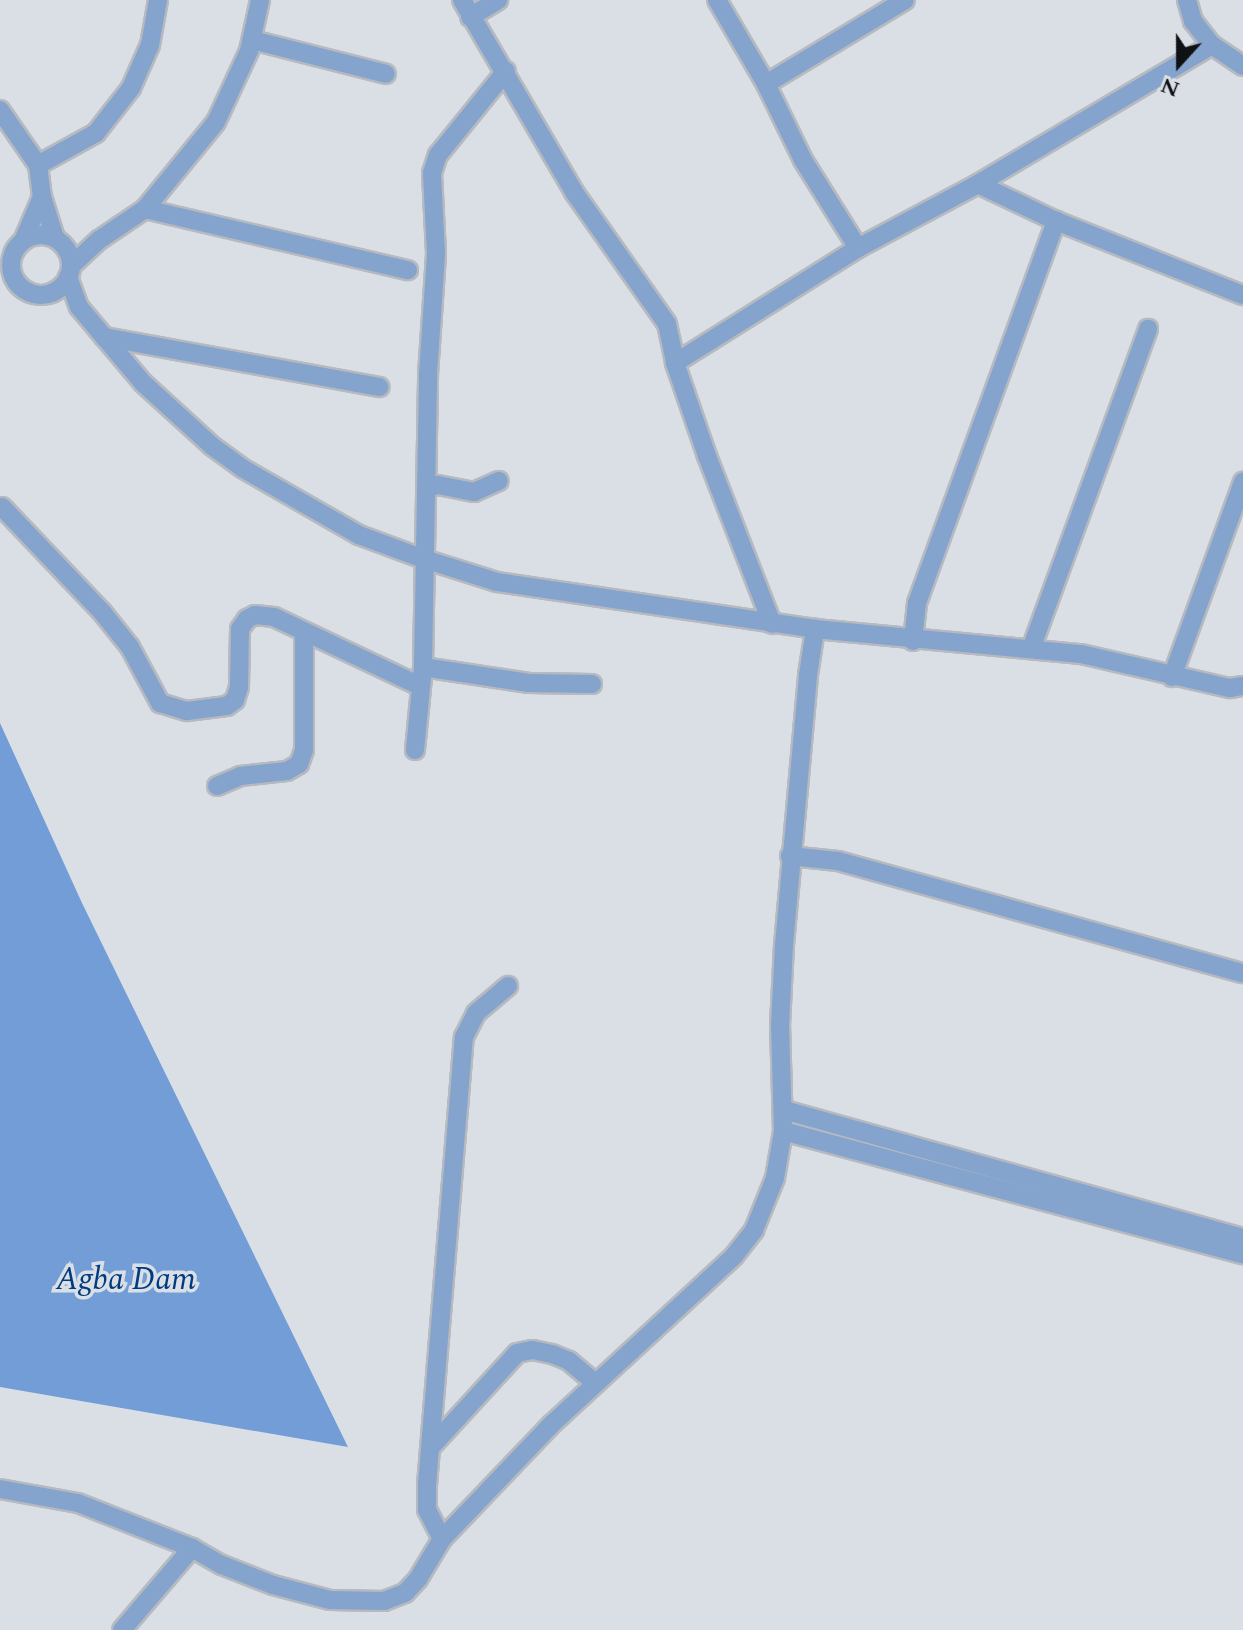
<!DOCTYPE html>
<style>
body{margin:0}
#map{position:relative;width:1243px;height:1630px;overflow:hidden;background:#dadfe6;font-family:Spectral,serif}
div>[style]{position:absolute}
.water>*{inset:0;background:#729dd7}
.roads{filter:drop-shadow(2px 0 #b6bac0) drop-shadow(-2px 0 #b6bac0) drop-shadow(0 2px #b6bac0) drop-shadow(0 -2px #b6bac0)}
.minor>*{height:18px;margin:-9px;padding:0 9px;transform-origin:9px;border-radius:9px;background:#84a3cd}
.minor>.ring{margin:-9px;padding:0;box-sizing:content-box;background:none;border:18px solid #84a3cd;border-radius:50%}
span{translate:-50% -50%;white-space:nowrap;text-align:center;line-height:1.15;-webkit-text-stroke:7px #dadfe6;paint-order:stroke}
.water-label{font-size:32px;color:#003c80;font-style:italic}
.north{position:absolute;left:1139px;top:24px;width:80px;height:80px;-webkit-text-stroke:6px #dadfe6;paint-order:stroke;rotate:201deg;font-size:22px;font-weight:700;line-height:32px;text-align:center;color:#101114}
.north::after{content:'';display:block;margin:auto;width:28px;height:36px;background:#101114;clip-path:polygon(50% 0,100% 100%,50% 72%,0 100%)}
</style>
<div id="map">
<div class="water">
<div style="clip-path:polygon(0 723px,82px 903px,348px 1447px,0 1387px)"></div>
</div>
<div class="roads">
<div class="minor">
<div style="left:462px;top:0;width:222px;rotate:59.7deg"></div>
<div style="left:574px;top:192px;width:161px;rotate:54.8deg"></div>
<div style="left:667px;top:324px;width:40px;rotate:78deg"></div>
<div style="left:675px;top:363px;width:98px;rotate:71deg"></div>
<div style="left:707px;top:456px;width:180px;rotate:68.8deg"></div>
<div style="left:717px;top:0;width:97px;rotate:59.7deg"></div>
<div style="left:766px;top:84px;width:85px;rotate:64deg"></div>
<div style="left:803px;top:160px;width:104px;rotate:58deg"></div>
<div style="left:1187px;top:0;width:22px;rotate:74deg"></div>
<div style="left:1193px;top:21px;width:31px;rotate:52deg"></div>
<div style="left:1212px;top:45px;width:37px;rotate:34deg"></div>
<div style="left:470px;top:17px;width:33px;rotate:-31deg"></div>
<div style="left:252px;top:40px;width:138px;rotate:14.2deg"></div>
<div style="left:766px;top:84px;width:162px;rotate:-31.1deg"></div>
<div style="left:0;top:110px;width:67px;rotate:55.4deg"></div>
<div style="left:38px;top:165px;width:32px;rotate:83deg"></div>
<div style="left:42px;top:197px;width:43px;rotate:72.4deg"></div>
<div style="left:38px;top:165px;width:66px;rotate:-28.9deg"></div>
<div style="left:96px;top:133px;width:57px;rotate:-52.1deg"></div>
<div style="left:131px;top:88px;width:47px;rotate:-66.2deg"></div>
<div style="left:150px;top:45px;width:46px;rotate:-79.9deg"></div>
<div style="left:978px;top:184px;width:86px;rotate:25.4deg"></div>
<div style="left:1056px;top:221px;width:201px;rotate:21.6deg"></div>
<div style="left:145px;top:209px;width:270px;rotate:13.1deg"></div>
<div class="ring" style="left:11px;top:235px;width:42px;height:42px"></div>
<div style="left:23px;top:241px;width:48px;rotate:-66.6deg"></div>
<div style="left:71px;top:266px;width:38px;rotate:-43deg"></div>
<div style="left:99px;top:240px;width:55px;rotate:-34deg"></div>
<div style="left:145px;top:209px;width:112px;rotate:-50.8deg"></div>
<div style="left:216px;top:122px;width:78px;rotate:-65.1deg"></div>
<div style="left:249px;top:51px;width:52px;rotate:-77.8deg"></div>
<div style="left:68px;top:277px;width:32px;rotate:70deg"></div>
<div style="left:79px;top:307px;width:99px;rotate:49.9deg"></div>
<div style="left:143px;top:383px;width:93px;rotate:42.4deg"></div>
<div style="left:212px;top:446px;width:37px;rotate:36deg"></div>
<div style="left:242px;top:468px;width:135px;rotate:29.8deg"></div>
<div style="left:359px;top:535px;width:69px;rotate:20.3deg"></div>
<div style="left:424px;top:559px;width:77px;rotate:17.5deg"></div>
<div style="left:497px;top:582px;width:321px;rotate:8.4deg"></div>
<div style="left:815px;top:629px;width:267px;rotate:5.4deg"></div>
<div style="left:1081px;top:654px;width:153px;rotate:12.9deg"></div>
<div style="left:1230px;top:688px;width:13px;rotate:-9deg"></div>
<div style="left:104px;top:337px;width:280px;rotate:10.3deg"></div>
<div style="left:675px;top:363px;width:216px;rotate:-32.1deg"></div>
<div style="left:858px;top:248px;width:136px;rotate:-28.1deg"></div>
<div style="left:978px;top:184px;width:272px;rotate:-30.7deg"></div>
<div style="left:427px;top:488px;width:11px;rotate:-15deg"></div>
<div style="left:438px;top:485px;width:37px;rotate:11deg"></div>
<div style="left:474px;top:492px;width:27px;rotate:-24deg"></div>
<div style="left:2px;top:507px;width:145px;rotate:46.4deg"></div>
<div style="left:102px;top:612px;width:45px;rotate:51.3deg"></div>
<div style="left:130px;top:647px;width:64px;rotate:61.8deg"></div>
<div style="left:160px;top:703px;width:28px;rotate:17deg"></div>
<div style="left:187px;top:711px;width:40px;rotate:-7.1deg"></div>
<div style="left:227px;top:706px;width:10px;rotate:-37deg"></div>
<div style="left:235px;top:700px;width:14px;rotate:-73deg"></div>
<div style="left:239px;top:687px;width:58px;rotate:-89deg"></div>
<div style="left:240px;top:629px;width:12px;rotate:-55deg"></div>
<div style="left:247px;top:619px;width:9px;rotate:-27deg"></div>
<div style="left:255px;top:615px;width:19px;rotate:6deg"></div>
<div style="left:274px;top:617px;width:161px;rotate:25.3deg"></div>
<div style="left:913px;top:641px;width:38px;rotate:-84deg"></div>
<div style="left:917px;top:603px;width:407px;rotate:-70deg"></div>
<div style="left:1031px;top:649px;width:341px;rotate:-69.9deg"></div>
<div style="left:423px;top:667px;width:107px;rotate:8.6deg"></div>
<div style="left:529px;top:683px;width:63px;rotate:0.9deg"></div>
<div style="left:1172px;top:677px;width:208px;rotate:-70deg"></div>
<div style="left:415px;top:750px;width:83px;rotate:-84.5deg"></div>
<div style="left:423px;top:667px;width:292px;rotate:-89deg"></div>
<div style="left:428px;top:375px;width:122px;rotate:-86.2deg"></div>
<div style="left:436px;top:253px;width:80px;rotate:-92.9deg"></div>
<div style="left:432px;top:173px;width:19px;rotate:-72deg"></div>
<div style="left:438px;top:155px;width:108px;rotate:-51deg"></div>
<div style="left:217px;top:786px;width:25px;rotate:-23deg"></div>
<div style="left:240px;top:776px;width:47px;rotate:-6.1deg"></div>
<div style="left:287px;top:771px;width:14px;rotate:-30deg"></div>
<div style="left:299px;top:764px;width:15px;rotate:-70deg"></div>
<div style="left:304px;top:750px;width:118px;rotate:-90deg"></div>
<div style="left:790px;top:856px;width:48px;rotate:5.9deg"></div>
<div style="left:838px;top:861px;width:420px;rotate:15.5deg"></div>
<div style="left:784px;top:1110px;width:477px;rotate:15.6deg"></div>
<div style="left:783px;top:1131px;width:476px;rotate:15deg"></div>
<div style="left:431px;top:1447px;width:127px;rotate:-47.5deg"></div>
<div style="left:517px;top:1353px;width:16px;rotate:-11deg"></div>
<div style="left:533px;top:1350px;width:19px;rotate:12deg"></div>
<div style="left:552px;top:1354px;width:18px;rotate:22deg"></div>
<div style="left:569px;top:1361px;width:34px;rotate:40deg"></div>
<div style="left:0;top:1489px;width:79px;rotate:10.2deg"></div>
<div style="left:78px;top:1503px;width:123px;rotate:21.5deg"></div>
<div style="left:192px;top:1548px;width:34px;rotate:30deg"></div>
<div style="left:222px;top:1565px;width:55px;rotate:21.4deg"></div>
<div style="left:273px;top:1585px;width:59px;rotate:14.7deg"></div>
<div style="left:330px;top:1600px;width:54px;rotate:1.1deg"></div>
<div style="left:384px;top:1601px;width:22px;rotate:-21deg"></div>
<div style="left:405px;top:1593px;width:19px;rotate:-47deg"></div>
<div style="left:418px;top:1579px;width:47px;rotate:-59deg"></div>
<div style="left:442px;top:1539px;width:159px;rotate:-46.3deg"></div>
<div style="left:552px;top:1424px;width:248px;rotate:-42.7deg"></div>
<div style="left:734px;top:1256px;width:33px;rotate:-52deg"></div>
<div style="left:754px;top:1230px;width:56px;rotate:-68deg"></div>
<div style="left:775px;top:1178px;width:48px;rotate:-80.3deg"></div>
<div style="left:783px;top:1131px;width:105px;rotate:-91.6deg"></div>
<div style="left:780px;top:1026px;width:81px;rotate:-87.2deg"></div>
<div style="left:784px;top:945px;width:271px;rotate:-84.9deg"></div>
<div style="left:808px;top:675px;width:47px;rotate:-81.3deg"></div>
<div style="left:442px;top:1539px;width:33px;rotate:-117deg"></div>
<div style="left:427px;top:1510px;width:25px;rotate:-90deg"></div>
<div style="left:427px;top:1485px;width:450px;rotate:-85.3deg"></div>
<div style="left:464px;top:1037px;width:27px;rotate:-63deg"></div>
<div style="left:476px;top:1013px;width:42px;rotate:-40.2deg"></div>
<div style="left:122px;top:1630px;width:108px;rotate:-49.5deg"></div>
</div>
</div>
<div class="water-label">
<span style="left:126px;top:1280px">Agba Dam</span>
</div>
<div class="north">N</div>
</div>
